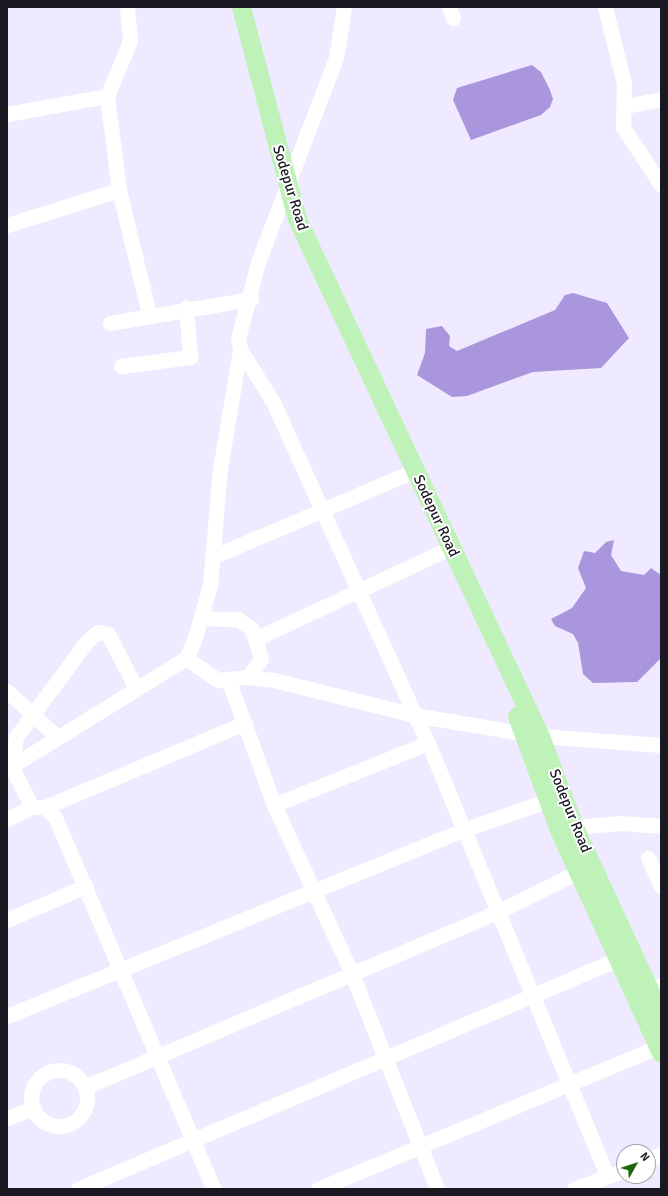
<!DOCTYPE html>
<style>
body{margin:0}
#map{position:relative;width:668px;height:1196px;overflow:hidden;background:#efeaff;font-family:Signika,sans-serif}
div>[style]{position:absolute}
.water>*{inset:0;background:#a996dd}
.minor>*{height:15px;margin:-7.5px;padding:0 7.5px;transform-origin:7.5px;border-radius:7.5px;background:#fff}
.minor>.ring{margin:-7.5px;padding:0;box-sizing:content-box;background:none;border:15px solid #fff;border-radius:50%}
.major>*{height:19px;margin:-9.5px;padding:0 9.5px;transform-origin:9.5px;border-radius:9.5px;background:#bff2b8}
span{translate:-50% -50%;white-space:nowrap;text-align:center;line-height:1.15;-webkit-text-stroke:4px #fff;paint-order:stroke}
.street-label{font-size:15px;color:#1a1821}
.frame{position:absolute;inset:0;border:8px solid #1a1821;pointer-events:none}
.north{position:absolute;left:616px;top:1144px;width:40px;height:40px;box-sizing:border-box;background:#fff;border:1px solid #a3a3a6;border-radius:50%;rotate:51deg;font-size:11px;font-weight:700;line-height:16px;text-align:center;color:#1a1821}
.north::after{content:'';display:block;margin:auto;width:14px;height:18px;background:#1a6a0b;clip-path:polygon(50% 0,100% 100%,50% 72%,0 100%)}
</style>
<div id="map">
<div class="water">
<div style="clip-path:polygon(532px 65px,541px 72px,550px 90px,553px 99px,550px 107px,541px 115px,471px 140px,453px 100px,457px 88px)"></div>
<div style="clip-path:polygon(573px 293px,607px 303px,629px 338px,601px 368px,533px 372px,467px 396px,452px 397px,417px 375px,425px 353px,426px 329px,442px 326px,450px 336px,449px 346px,457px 351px,555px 310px,565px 295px)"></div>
<div style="clip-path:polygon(614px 540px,611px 555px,621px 571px,644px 575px,651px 568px,661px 575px,661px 658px,637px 682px,593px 683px,583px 674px,578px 643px,573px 634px,555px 626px,551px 619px,572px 608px,586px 588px,578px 568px,584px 551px,595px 553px,606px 542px)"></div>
</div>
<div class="minor">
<div style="left:449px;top:7px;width:12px;rotate:70deg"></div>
<div style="left:605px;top:7px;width:78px;rotate:76deg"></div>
<div style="left:624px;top:83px;width:44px;rotate:91.3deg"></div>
<div style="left:623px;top:127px;width:69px;rotate:56.8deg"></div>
<div style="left:107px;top:96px;width:95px;rotate:82.7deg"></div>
<div style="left:119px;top:190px;width:128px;rotate:76.4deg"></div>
<div style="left:626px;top:106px;width:36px;rotate:-11deg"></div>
<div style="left:7px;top:114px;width:102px;rotate:-10.2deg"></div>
<div style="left:107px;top:96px;width:60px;rotate:-67.3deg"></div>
<div style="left:130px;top:41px;width:34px;rotate:-95deg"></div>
<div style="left:7px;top:225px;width:117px;rotate:-17.4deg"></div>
<div style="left:110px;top:323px;width:143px;rotate:-9.7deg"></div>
<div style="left:240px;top:349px;width:62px;rotate:58.1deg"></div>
<div style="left:273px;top:402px;width:375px;rotate:65.6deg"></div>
<div style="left:428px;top:743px;width:469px;rotate:67.5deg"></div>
<div style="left:121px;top:366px;width:70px;rotate:-7.4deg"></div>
<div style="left:190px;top:357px;width:50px;rotate:-94.6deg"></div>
<div style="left:212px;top:557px;width:209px;rotate:-23.1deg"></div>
<div style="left:201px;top:618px;width:37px;rotate:2deg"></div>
<div style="left:238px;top:619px;width:17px;rotate:36deg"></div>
<div style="left:252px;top:629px;width:31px;rotate:73deg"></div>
<div style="left:261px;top:659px;width:22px;rotate:126deg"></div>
<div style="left:257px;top:638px;width:201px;rotate:-25deg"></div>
<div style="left:186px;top:658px;width:39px;rotate:35deg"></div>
<div style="left:218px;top:680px;width:30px;rotate:-6deg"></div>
<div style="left:248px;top:677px;width:26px;rotate:7deg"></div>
<div style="left:274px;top:680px;width:144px;rotate:14deg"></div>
<div style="left:414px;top:715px;width:128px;rotate:9.5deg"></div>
<div style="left:540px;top:736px;width:121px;rotate:4.3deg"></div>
<div style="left:228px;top:679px;width:134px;rotate:69.9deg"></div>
<div style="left:7px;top:691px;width:67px;rotate:42.6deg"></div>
<div style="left:428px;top:743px;width:166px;rotate:158.1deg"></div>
<div style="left:274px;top:805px;width:186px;rotate:65.2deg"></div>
<div style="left:352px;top:974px;width:231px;rotate:68.4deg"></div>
<div style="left:7px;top:769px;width:211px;rotate:-31.8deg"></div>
<div style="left:186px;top:658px;width:19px;rotate:-65deg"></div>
<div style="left:194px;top:641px;width:58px;rotate:-74.1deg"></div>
<div style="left:210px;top:585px;width:116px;rotate:-85.1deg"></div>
<div style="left:220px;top:469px;width:122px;rotate:-80.5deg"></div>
<div style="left:240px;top:349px;width:10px;rotate:-101deg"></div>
<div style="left:238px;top:339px;width:80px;rotate:-75.4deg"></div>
<div style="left:258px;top:262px;width:218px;rotate:-69.1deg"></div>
<div style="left:336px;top:58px;width:52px;rotate:-81.1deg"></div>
<div style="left:32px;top:807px;width:13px"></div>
<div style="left:45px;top:807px;width:14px;rotate:45deg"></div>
<div style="left:55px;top:817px;width:405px;rotate:66.9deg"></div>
<div style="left:45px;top:807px;width:217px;rotate:-22.8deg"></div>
<div style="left:7px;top:819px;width:28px;rotate:-26deg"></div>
<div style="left:32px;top:807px;width:46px;rotate:-117.1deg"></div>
<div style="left:11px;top:766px;width:29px;rotate:-80deg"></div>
<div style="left:16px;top:737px;width:119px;rotate:-53.5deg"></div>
<div style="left:87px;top:641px;width:14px;rotate:-39deg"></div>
<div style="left:98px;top:632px;width:10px;rotate:11deg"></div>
<div style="left:108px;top:634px;width:61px;rotate:62.6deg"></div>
<div style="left:574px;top:827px;width:47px;rotate:-4.9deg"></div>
<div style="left:621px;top:823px;width:40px;rotate:4.3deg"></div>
<div style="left:648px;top:858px;width:31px;rotate:65deg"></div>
<div style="left:7px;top:920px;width:86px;rotate:-23.3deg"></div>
<div style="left:650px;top:990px;width:12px;rotate:-24deg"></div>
<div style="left:7px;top:1016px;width:492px;rotate:-22.2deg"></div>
<div style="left:463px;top:830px;width:91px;rotate:-19.2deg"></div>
<div class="ring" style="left:31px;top:1070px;width:41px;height:41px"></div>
<div style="left:85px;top:1087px;width:448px;rotate:-23deg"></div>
<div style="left:497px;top:912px;width:90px;rotate:-26.3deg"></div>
<div style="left:7px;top:1118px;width:28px;rotate:-21deg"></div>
<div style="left:648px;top:1160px;width:14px;rotate:-25deg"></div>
<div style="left:78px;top:1189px;width:587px;rotate:-23.07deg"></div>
<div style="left:318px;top:1189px;width:368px;rotate:-22.7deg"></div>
<div style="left:574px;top:1189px;width:53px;rotate:-20.8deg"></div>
</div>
<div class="major">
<div style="left:241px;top:7px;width:219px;rotate:75.2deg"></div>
<div style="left:297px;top:219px;width:571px;rotate:64.83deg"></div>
<div style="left:540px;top:736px;width:97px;rotate:69.5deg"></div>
<div style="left:574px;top:827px;width:207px;rotate:65.2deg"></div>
<div style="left:517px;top:716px;width:124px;rotate:69.7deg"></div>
<div style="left:560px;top:832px;width:243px;rotate:65.4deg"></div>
</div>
<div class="street-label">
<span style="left:290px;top:188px;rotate:73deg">Sodepur Road</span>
<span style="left:436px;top:516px;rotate:65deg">Sodepur Road</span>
<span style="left:570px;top:811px;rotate:68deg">Sodepur Road</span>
</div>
<div class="frame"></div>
<div class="north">N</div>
</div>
